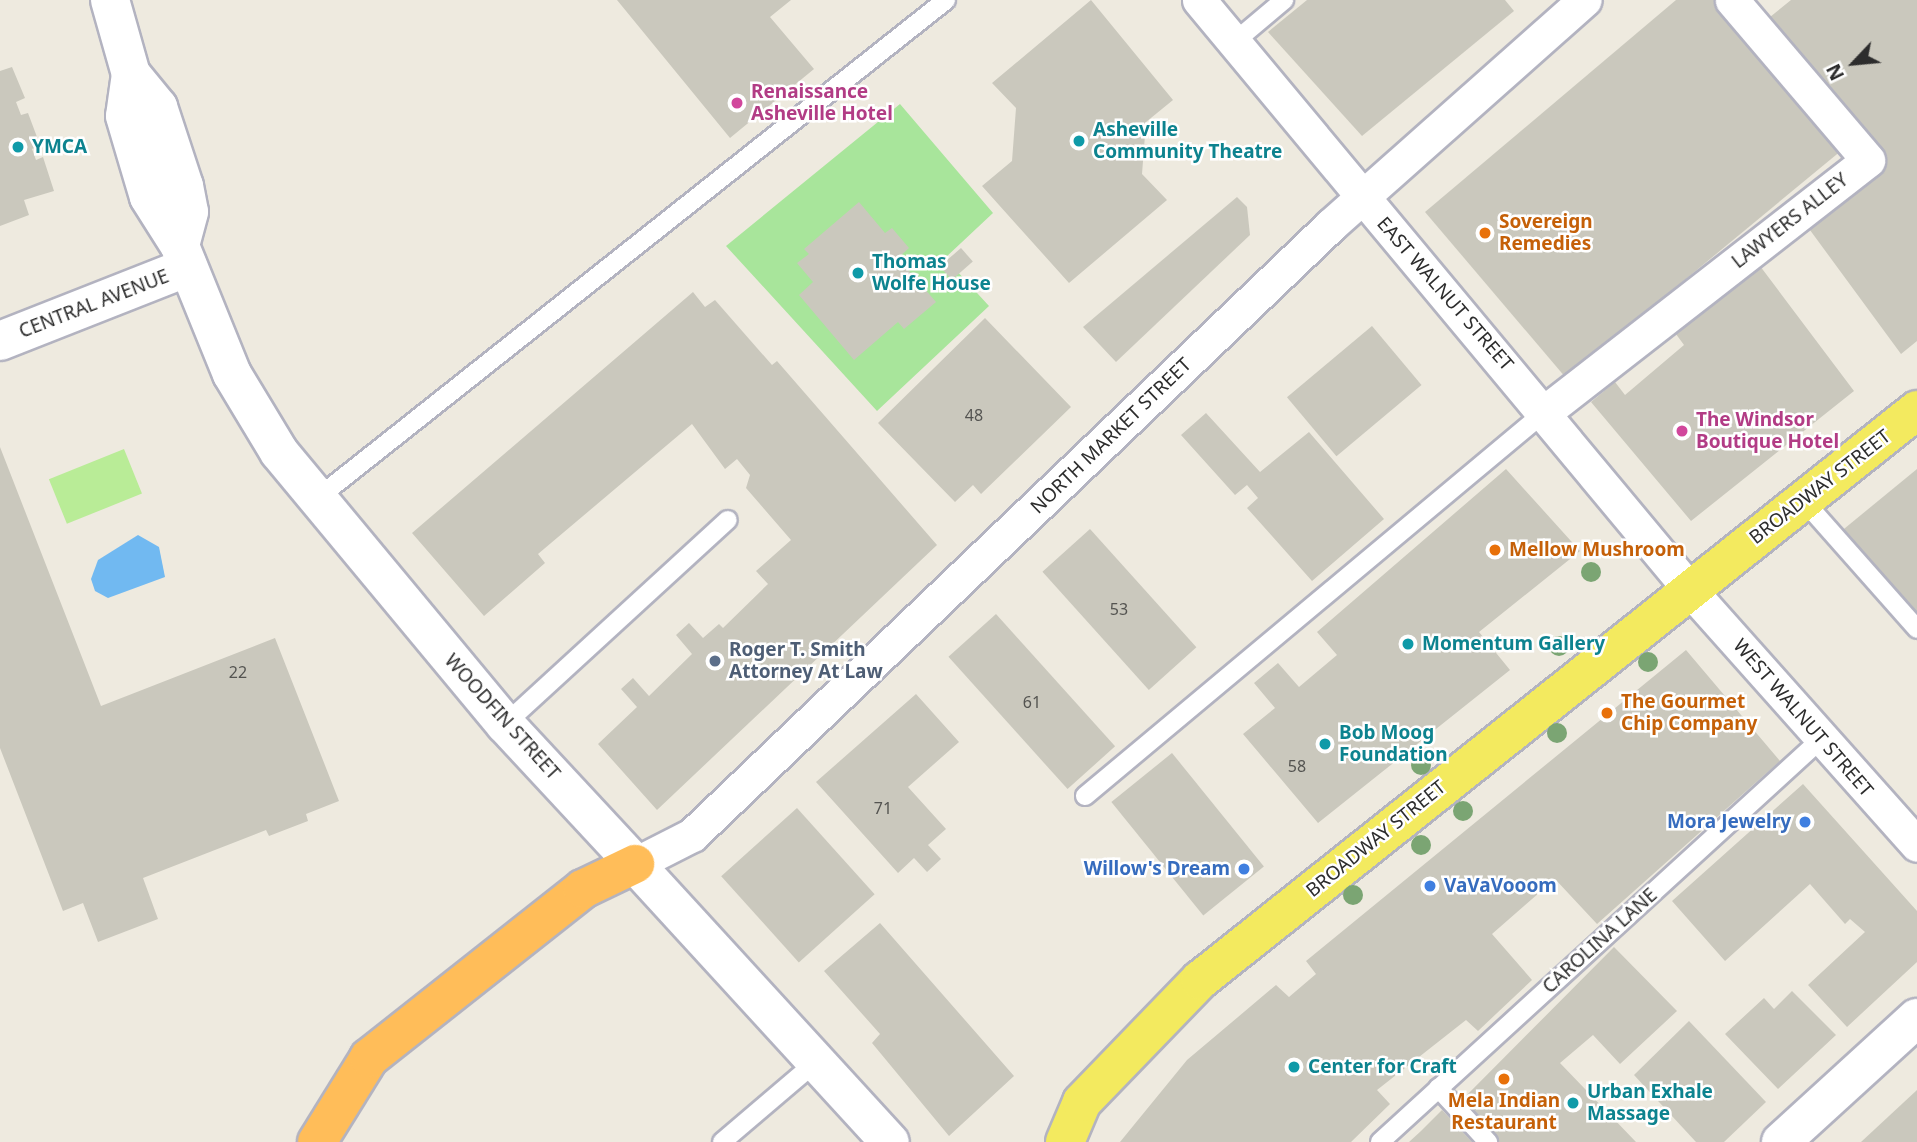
<!DOCTYPE html>
<style>
body{margin:0}
#map{position:relative;width:1917px;height:1142px;overflow:hidden;background:#eeeadf;font-family:"Noto Sans",sans-serif}
div>[style]{position:absolute}
.green>*{inset:0;background:#a8e59b}
.pitch>*{inset:0;background:#b9ec97;transform-origin:0 0}
.water>*{inset:0;background:#71b9f1}
.building>*{inset:0;background:#cac8bd;transform-origin:0 0}
.roads{filter:drop-shadow(2px 0 #b3b3c0) drop-shadow(-2px 0 #b3b3c0) drop-shadow(0 2px #b3b3c0) drop-shadow(0 -2px #b3b3c0)}
.service>*{height:18px;margin:-9px;padding:0 9px;transform-origin:9px;border-radius:9px;background:#fff}
.minor>*{height:33px;margin:-16.5px;padding:0 16.5px;transform-origin:16.5px;border-radius:16.5px;background:#fff}
.tertiary>*{height:38px;margin:-19px;padding:0 19px;transform-origin:19px;border-radius:19px;background:#fff}
.secondary>*{height:38px;margin:-19px;padding:0 19px;transform-origin:19px;border-radius:19px;background:#fff}
.primary>*{height:38px;margin:-19px;padding:0 19px;transform-origin:19px;border-radius:19px;background:#f3ea5f}
.motorway>*{height:38px;margin:-19px;padding:0 19px;transform-origin:19px;border-radius:19px;background:#ffbd59}
.trees>*{width:20px;height:20px;margin:-10px;border-radius:50%;background:#7ba573}
.dots>*{width:19px;height:19px;translate:-50% -50%;box-sizing:border-box;border:4px solid #fff;border-radius:50%}
span{translate:-50% -50%;white-space:nowrap;text-align:center;line-height:1.15;-webkit-text-stroke:5px #fff;paint-order:stroke}
.number-label{font-size:16px;color:#545451}
.number-label span{-webkit-text-stroke-width:0}
.hotel-label{font-size:19px;color:#b23c85;font-weight:700}
.left{translate:0 -50%;text-align:left}
.culture-label{font-size:19px;color:#0d838f;font-weight:700}
.street-label{font-size:19px;color:#2d2d2d}
.food-label{font-size:19px;color:#c56008;font-weight:700}
.service-label{font-size:19px;color:#4e5e75;font-weight:700}
.shop-label{font-size:19px;color:#366cbe;font-weight:700}
.right{translate:-100% -50%;text-align:right}
.north{position:absolute;left:1819px;top:28px;width:70px;height:70px;-webkit-text-stroke:5px #fff;paint-order:stroke;rotate:244deg;font-size:19px;font-weight:700;line-height:28px;text-align:center;color:#2d2d2d}
.north::after{content:'';display:block;margin:auto;width:24px;height:32px;background:#2d2d2d;clip-path:polygon(50% 0,100% 100%,50% 72%,0 100%)}
</style>
<div id="map">
<div class="green">
<div style="clip-path:polygon(900px 104px,993px 213px,945px 258px,989px 306px,877px 411px,726px 246px)"></div>
</div>
<div class="pitch">
<div style="left:124px;top:449px;width:48px;height:81px;rotate:68deg"></div>
</div>
<div class="water">
<div style="clip-path:polygon(138px 535px,159px 547px,165px 577px,108px 598px,95px 591px,91px 579px,98px 560px)"></div>
</div>
<div class="building">
<div style="clip-path:polygon(617px 0,791px 0,770px 17px,814px 69px,730px 138px)"></div>
<div style="clip-path:polygon(1091px 0,1173px 100px,1146px 122px,1142px 174px,1167px 200px,1069px 283px,982px 186px,1012px 161px,1016px 108px,992px 83px)"></div>
<div style="clip-path:polygon(1307px 0,1505px 0,1514px 11px,1362px 136px,1268px 32px)"></div>
<div style="clip-path:polygon(1676px 0,1715px 0,1842px 150px,1566px 378px,1425px 212px)"></div>
<div style="clip-path:polygon(1791px 0,1917px 0,1917px 341px,1901px 354px,1807px 226px,1886px 165px,1770px 17px)"></div>
<div style="clip-path:polygon(12px 67px,25px 98px,16px 102px,21px 115px,28px 113px,40px 145px,32px 149px,36px 160px,43px 157px,54px 191px,24px 200px,29px 215px,0 226px,0 71px)"></div>
<div style="clip-path:polygon(1237px 197px,1247px 207px,1250px 235px,1116px 362px,1083px 327px)"></div>
<div style="clip-path:polygon(859px 202px,885px 233px,892px 228px,909px 248px,898px 258px,936px 302px,904px 329px,898px 322px,854px 360px,799px 295px,813px 282px,797px 263px,809px 254px,804px 249px)"></div>
<div style="left:961px;top:248px;width:18px;height:28px;rotate:49deg"></div>
<div style="clip-path:polygon(1757px 262px,1854px 391px,1691px 521px,1591px 402px,1615px 382px,1625px 395px,1684px 345px,1673px 330px)"></div>
<div style="clip-path:polygon(693px 292px,705px 307px,715px 300px,772px 365px,777px 361px,937px 545px,657px 810px,598px 744px,637px 707px,621px 689px,633px 678px,649px 696px,692px 654px,676px 635px,689px 623px,703px 638px,719px 624px,723px 628px,768px 584px,756px 571px,791px 540px,746px 488px,750px 475px,737px 459px,725px 469px,692px 424px,538px 554px,545px 563px,484px 616px,412px 533px)"></div>
<div style="clip-path:polygon(985px 318px,1071px 407px,981px 494px,973px 485px,955px 502px,878px 423px)"></div>
<div style="left:1372px;top:326px;width:77px;height:111px;rotate:50deg"></div>
<div style="clip-path:polygon(1206px 413px,1260px 472px,1309px 432px,1384px 519px,1312px 581px,1247px 508px,1258px 498px,1247px 485px,1235px 495px,1181px 435px)"></div>
<div style="clip-path:polygon(0 447px,101px 706px,275px 638px,339px 801px,306px 814px,308px 821px,269px 836px,266px 830px,143px 878px,158px 919px,98px 942px,83px 903px,63px 911px,0 748px)"></div>
<div style="clip-path:polygon(1506px 469px,1580px 551px,1479px 632px,1510px 670px,1318px 823px,1243px 734px,1275px 708px,1254px 683px,1278px 663px,1299px 687px,1337px 655px,1317px 632px)"></div>
<div style="clip-path:polygon(1917px 469px,1917px 619px,1839px 533px)"></div>
<div style="left:1090px;top:529px;width:159px;height:64px;rotate:48deg"></div>
<div style="left:996px;top:614px;width:178px;height:64px;rotate:48deg"></div>
<div style="clip-path:polygon(1686px 650px,1780px 761px,1597px 924px,1555px 879px,1492px 934px,1532px 980px,1478px 1031px,1466px 1020px,1377px 1090px,1390px 1104px,1351px 1142px,1120px 1142px,1187px 1060px,1276px 985px,1289px 997px,1316px 974px,1306px 961px)"></div>
<div style="clip-path:polygon(916px 694px,959px 742px,908px 787px,946px 829px,928px 845px,941px 859px,927px 872px,914px 858px,898px 873px,816px 782px)"></div>
<div style="left:1172px;top:753px;width:146px;height:78px;rotate:51deg"></div>
<div style="clip-path:polygon(1803px 784px,1917px 911px,1917px 962px,1847px 1027px,1808px 985px,1865px 932px,1850px 919px,1845px 924px,1810px 884px,1725px 961px,1672px 901px)"></div>
<div style="left:797px;top:808px;width:116px;height:102px;rotate:48deg"></div>
<div style="clip-path:polygon(880px 923px,1014px 1076px,949px 1136px,872px 1043px,880px 1034px,824px 971px)"></div>
<div style="clip-path:polygon(1614px 947px,1677px 1011px,1620px 1064px,1593px 1035px,1560px 1063px,1636px 1142px,1496px 1142px,1459px 1103px)"></div>
<div style="clip-path:polygon(1792px 991px,1836px 1035px,1778px 1089px,1725px 1034px,1764px 998px,1774px 1009px)"></div>
<div style="clip-path:polygon(1689px 1021px,1766px 1102px,1724px 1142px,1696px 1142px,1634px 1075px)"></div>
<div style="clip-path:polygon(1917px 1090px,1917px 1142px,1861px 1142px)"></div>
<div style="clip-path:polygon(1442px 1110px,1472px 1142px,1409px 1142px,1421px 1131px)"></div>
</div>
<div class="roads">
<div class="service">
<div style="left:1233px;top:43px;width:67px;rotate:-40.1deg"></div>
<div style="left:315px;top:500px;width:805px;rotate:-38.39deg"></div>
<div style="left:1803px;top:500px;width:172px;rotate:48.5deg"></div>
<div style="left:505px;top:724px;width:302px;rotate:-42.5deg"></div>
<div style="left:1085px;top:796px;width:601px;rotate:-39.87deg"></div>
<div style="left:1438px;top:1088px;width:74px;rotate:47.2deg"></div>
<div style="left:722px;top:1142px;width:123px;rotate:-40.4deg"></div>
<div style="left:1380px;top:1142px;width:597px;rotate:-42.42deg"></div>
</div>
<div class="minor">
<div style="left:1199px;top:0;width:768px;rotate:50.23deg"></div>
<div style="left:1690px;top:590px;width:341px;rotate:48.3deg"></div>
<div style="left:1546px;top:411px;width:408px;rotate:-37.9deg"></div>
<div style="left:1868px;top:160px;width:210px;rotate:-130.4deg"></div>
<div style="left:635px;top:864px;width:64px;rotate:-27deg"></div>
<div style="left:692px;top:835px;width:883px;rotate:-43.67deg"></div>
<div style="left:1331px;top:225px;width:339px;rotate:-41.6deg"></div>
</div>
<div class="tertiary">
<div style="left:110px;top:0;width:77px;rotate:74.2deg"></div>
<div style="left:131px;top:74px;width:43px;rotate:50.7deg"></div>
<div style="left:158px;top:107px;width:83px;rotate:71.8deg"></div>
<div style="left:184px;top:186px;width:26px;rotate:79deg"></div>
<div style="left:189px;top:212px;width:35px;rotate:105deg"></div>
<div style="left:131px;top:74px;width:42px;rotate:98.1deg"></div>
<div style="left:125px;top:116px;width:84px;rotate:73.5deg"></div>
<div style="left:149px;top:197px;width:58px;rotate:57.7deg"></div>
<div style="left:180px;top:246px;width:138px;rotate:67.9deg"></div>
<div style="left:232px;top:374px;width:91px;rotate:58.9deg"></div>
<div style="left:279px;top:452px;width:354px;rotate:50.3deg"></div>
<div style="left:505px;top:724px;width:191px;rotate:47.1deg"></div>
<div style="left:0;top:341px;width:202px;rotate:-21.5deg"></div>
</div>
<div class="secondary">
<div style="left:635px;top:864px;width:377px;rotate:47.5deg"></div>
<div style="left:1781px;top:1142px;width:184px;rotate:-42.4deg"></div>
</div>
<div class="primary">
<div style="left:1065px;top:1142px;width:43px;rotate:-67deg"></div>
<div style="left:1082px;top:1102px;width:170px;rotate:-46deg"></div>
<div style="left:1200px;top:980px;width:916px;rotate:-38.48deg"></div>
</div>
<div class="motorway">
<div style="left:317px;top:1142px;width:99px;rotate:-58.2deg"></div>
<div style="left:369px;top:1058px;width:273px;rotate:-38.3deg"></div>
<div style="left:583px;top:889px;width:58px;rotate:-25.7deg"></div>
</div>
</div>
<div class="trees">
<div style="left:1591px;top:572px"></div>
<div style="left:1559px;top:646px"></div>
<div style="left:1648px;top:662px"></div>
<div style="left:1557px;top:733px"></div>
<div style="left:1421px;top:765px"></div>
<div style="left:1463px;top:811px"></div>
<div style="left:1421px;top:845px"></div>
<div style="left:1353px;top:895px"></div>
</div>
<div class="dots">
<div style="left:737px;top:103px;background:#d1479c"></div>
<div style="left:1079px;top:141px;background:#0f9aa8"></div>
<div style="left:18px;top:147px;background:#0f9aa8"></div>
<div style="left:1485px;top:233px;background:#e8710a"></div>
<div style="left:858px;top:273px;background:#0f9aa8"></div>
<div style="left:1682px;top:431px;background:#d1479c"></div>
<div style="left:1495px;top:550px;background:#e8710a"></div>
<div style="left:1408px;top:644px;background:#0f9aa8"></div>
<div style="left:715px;top:661px;background:#5c6f8a"></div>
<div style="left:1607px;top:713px;background:#e8710a"></div>
<div style="left:1325px;top:744px;background:#0f9aa8"></div>
<div style="left:1805px;top:822px;background:#3f7fe0"></div>
<div style="left:1244px;top:869px;background:#3f7fe0"></div>
<div style="left:1430px;top:886px;background:#3f7fe0"></div>
<div style="left:1294px;top:1067px;background:#0f9aa8"></div>
<div style="left:1504px;top:1079px;background:#e8710a"></div>
<div style="left:1573px;top:1103px;background:#0f9aa8"></div>
</div>
<div class="number-label">
<span style="left:974px;top:415px">48</span>
<span style="left:1119px;top:609px">53</span>
<span style="left:238px;top:672px">22</span>
<span style="left:1032px;top:702px">61</span>
<span style="left:1297px;top:766px">58</span>
<span style="left:883px;top:808px">71</span>
</div>
<div class="hotel-label">
<span class="left" style="left:751px;top:103px">Renaissance<br>Asheville Hotel</span>
<span class="left" style="left:1696px;top:431px">The Windsor<br>Boutique Hotel</span>
</div>
<div class="culture-label">
<span class="left" style="left:1093px;top:141px">Asheville<br>Community Theatre</span>
<span class="left" style="left:32px;top:147px">YMCA</span>
<span class="left" style="left:872px;top:273px">Thomas<br>Wolfe House</span>
<span class="left" style="left:1422px;top:644px">Momentum Gallery</span>
<span class="left" style="left:1339px;top:744px">Bob Moog<br>Foundation</span>
<span class="left" style="left:1308px;top:1067px">Center for Craft</span>
<span class="left" style="left:1587px;top:1103px">Urban Exhale<br>Massage</span>
</div>
<div class="street-label">
<span style="left:1790px;top:221px;rotate:-38deg">LAWYERS ALLEY</span>
<span style="left:1445px;top:294px;rotate:49deg">EAST WALNUT STREET</span>
<span style="left:94px;top:304px;rotate:-21deg">CENTRAL AVENUE</span>
<span style="left:1111px;top:436px;rotate:-44deg">NORTH MARKET STREET</span>
<span style="left:1820px;top:487px;rotate:-38deg">BROADWAY STREET</span>
<span style="left:502px;top:717px;rotate:48deg">WOODFIN STREET</span>
<span style="left:1803px;top:718px;rotate:49deg">WEST WALNUT STREET</span>
<span style="left:1376px;top:839px;rotate:-39deg">BROADWAY STREET</span>
<span style="left:1600px;top:941px;rotate:-42deg">CAROLINA LANE</span>
</div>
<div class="food-label">
<span class="left" style="left:1499px;top:233px">Sovereign<br>Remedies</span>
<span class="left" style="left:1509px;top:550px">Mellow Mushroom</span>
<span class="left" style="left:1621px;top:713px">The Gourmet<br>Chip Company</span>
<span style="left:1504px;top:1112px">Mela Indian<br>Restaurant</span>
</div>
<div class="service-label">
<span class="left" style="left:729px;top:661px">Roger T. Smith<br>Attorney At Law</span>
</div>
<div class="shop-label">
<span class="right" style="left:1791px;top:822px">Mora Jewelry</span>
<span class="right" style="left:1230px;top:869px">Willow's Dream</span>
<span class="left" style="left:1444px;top:886px">VaVaVooom</span>
</div>
<div class="north">N</div>
</div>
